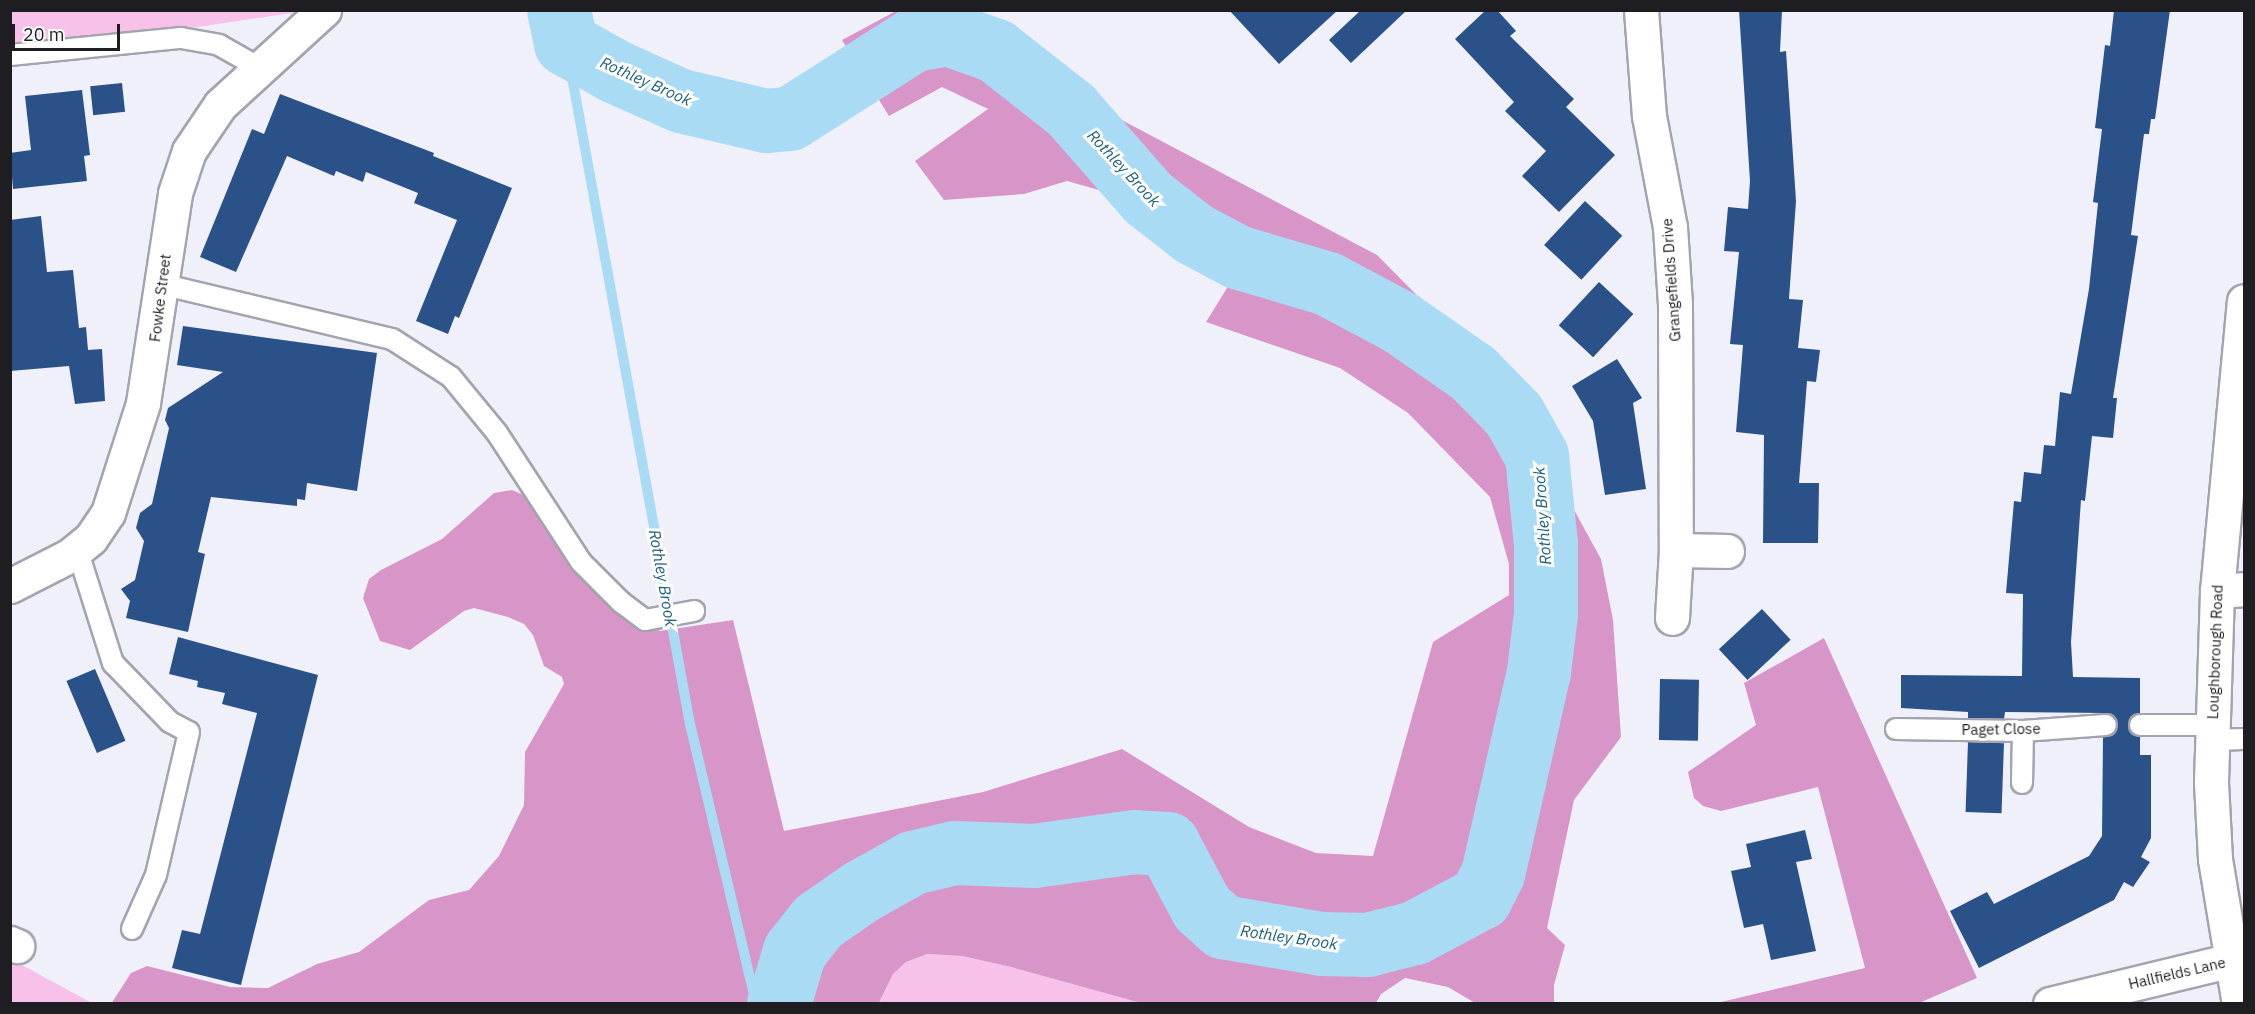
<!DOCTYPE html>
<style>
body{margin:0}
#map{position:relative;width:2255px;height:1014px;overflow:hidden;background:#f0f0fb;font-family:"IBM Plex Sans",sans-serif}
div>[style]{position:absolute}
.green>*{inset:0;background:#f7c1e9}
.forest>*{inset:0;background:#d896c8}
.stream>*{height:10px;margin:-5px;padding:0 5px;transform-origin:5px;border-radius:5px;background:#aadbf5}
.river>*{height:64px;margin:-32px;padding:0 32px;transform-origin:32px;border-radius:32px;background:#aadbf5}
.building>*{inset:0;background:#2b5189;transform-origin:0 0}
.roads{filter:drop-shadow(2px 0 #a3a4ad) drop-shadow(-2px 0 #a3a4ad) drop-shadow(0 2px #a3a4ad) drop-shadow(0 -2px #a3a4ad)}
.service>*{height:20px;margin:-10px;padding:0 10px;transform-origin:10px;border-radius:10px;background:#fff}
.minor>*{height:33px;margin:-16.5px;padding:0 16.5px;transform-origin:16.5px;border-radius:16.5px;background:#fff}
.tertiary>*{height:33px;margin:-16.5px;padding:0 16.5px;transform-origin:16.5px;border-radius:16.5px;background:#fff}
span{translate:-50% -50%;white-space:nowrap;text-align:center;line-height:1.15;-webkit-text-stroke:6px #fff;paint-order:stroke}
.street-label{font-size:15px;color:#1e1e22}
.water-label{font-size:16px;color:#1e5f7d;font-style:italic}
.frame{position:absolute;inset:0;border:12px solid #1e1e22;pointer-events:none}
.scale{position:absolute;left:12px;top:24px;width:108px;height:27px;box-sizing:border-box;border:3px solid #1e1e22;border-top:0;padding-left:8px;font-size:18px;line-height:21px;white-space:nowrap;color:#1e1e22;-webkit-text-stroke:4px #fff;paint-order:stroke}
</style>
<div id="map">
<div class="green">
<div style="clip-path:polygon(10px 11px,305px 11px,11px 55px)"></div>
<div style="clip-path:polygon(926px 954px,962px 956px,1007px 966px,1141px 1003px,879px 1004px,893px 974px,906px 962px)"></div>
<div style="clip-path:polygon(11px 959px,92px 1003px,11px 1003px)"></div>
</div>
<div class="forest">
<div style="clip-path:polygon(896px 11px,965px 11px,1048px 81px,1377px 255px,1505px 384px,1601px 559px,1613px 620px,1621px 737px,1574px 800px,1547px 928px,1565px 945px,1554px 985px,1554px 1003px,1475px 1003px,1448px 987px,1405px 978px,1381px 994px,1376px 1003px,1141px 1003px,1007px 966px,962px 956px,927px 954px,906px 962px,893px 974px,879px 1003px,111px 1004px,131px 973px,147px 966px,230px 987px,268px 988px,317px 964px,359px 952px,429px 900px,469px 890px,499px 856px,524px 805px,525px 752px,564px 684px,562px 677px,544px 666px,533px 635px,524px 624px,508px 617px,474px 608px,464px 611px,410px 650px,380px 641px,363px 598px,369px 579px,381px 570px,442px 539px,494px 493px,512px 490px,526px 496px,567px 558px,626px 613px,660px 631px,733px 620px,784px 831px,983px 792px,1122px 749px,1249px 827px,1316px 853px,1373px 856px,1433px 642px,1509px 595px,1509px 564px,1490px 497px,1408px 413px,1340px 368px,1206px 322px,1227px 288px,1208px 251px,1148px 204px,1067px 181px,1024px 194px,944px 200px,915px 161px,988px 109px,942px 87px,889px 116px,842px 40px)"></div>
<div style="clip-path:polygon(1824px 638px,1977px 978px,1919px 1003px,1717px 1003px,1865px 968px,1818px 787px,1721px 811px,1703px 806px,1694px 798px,1688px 772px,1756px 725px,1744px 683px)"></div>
</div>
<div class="stream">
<div style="left:566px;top:44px;width:691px;rotate:79.67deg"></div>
<div style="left:690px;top:724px;width:288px;rotate:76.7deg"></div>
</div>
<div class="river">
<div style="left:559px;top:10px;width:35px;rotate:78deg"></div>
<div style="left:566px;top:44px;width:57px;rotate:29.2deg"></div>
<div style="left:616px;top:72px;width:71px;rotate:24deg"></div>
<div style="left:681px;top:101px;width:87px;rotate:13.2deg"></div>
<div style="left:766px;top:121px;width:24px;rotate:-5deg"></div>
<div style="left:790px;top:119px;width:147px;rotate:-32.5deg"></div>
<div style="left:914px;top:40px;width:35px;rotate:-10deg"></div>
<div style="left:948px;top:34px;width:51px;rotate:19.5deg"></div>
<div style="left:996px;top:51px;width:95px;rotate:38.2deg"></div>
<div style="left:1071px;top:110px;width:117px;rotate:48.8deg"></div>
<div style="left:1148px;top:198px;width:58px;rotate:38deg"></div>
<div style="left:1194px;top:234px;width:49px;rotate:28.1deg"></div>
<div style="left:1237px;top:257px;width:95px;rotate:16.5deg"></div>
<div style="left:1328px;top:284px;width:83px;rotate:28.1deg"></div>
<div style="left:1401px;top:323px;width:88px;rotate:34.8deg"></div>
<div style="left:1473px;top:373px;width:59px;rotate:45.7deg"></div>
<div style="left:1514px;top:415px;width:47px;rotate:60.7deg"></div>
<div style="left:1537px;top:456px;width:88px;rotate:84.2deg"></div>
<div style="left:1546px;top:544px;width:70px;rotate:90deg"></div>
<div style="left:1546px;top:614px;width:58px;rotate:96.9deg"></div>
<div style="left:1539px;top:672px;width:207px;rotate:102.8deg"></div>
<div style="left:1493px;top:874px;width:27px;rotate:117deg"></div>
<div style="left:1481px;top:898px;width:75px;rotate:152.1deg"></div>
<div style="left:1415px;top:933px;width:49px;rotate:165.7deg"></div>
<div style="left:1368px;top:945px;width:46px;rotate:-178.8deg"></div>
<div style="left:1322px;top:944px;width:100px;rotate:-170.3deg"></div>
<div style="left:1223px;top:927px;width:28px;rotate:-138deg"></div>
<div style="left:1202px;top:908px;width:72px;rotate:-118deg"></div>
<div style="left:1168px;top:844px;width:33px;rotate:-177deg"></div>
<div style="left:1135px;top:842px;width:102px;rotate:172.1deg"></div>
<div style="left:1034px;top:856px;width:79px;rotate:-177.8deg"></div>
<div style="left:955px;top:853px;width:43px;rotate:166.6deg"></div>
<div style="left:913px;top:863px;width:60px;rotate:150.9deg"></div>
<div style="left:861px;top:892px;width:52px;rotate:145.1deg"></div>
<div style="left:818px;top:922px;width:37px;rotate:128deg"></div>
<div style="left:795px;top:951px;width:55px;rotate:106.8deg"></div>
</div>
<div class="building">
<div style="clip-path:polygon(1229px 10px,1338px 10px,1279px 64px)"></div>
<div style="clip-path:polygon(1361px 10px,1407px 10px,1351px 63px,1329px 40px)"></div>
<div style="clip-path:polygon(1486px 10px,1497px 10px,1516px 31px,1510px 36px,1574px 99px,1566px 107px,1615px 155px,1559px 212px,1522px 176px,1546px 151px,1505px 111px,1514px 102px,1455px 39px)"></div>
<div style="clip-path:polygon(1739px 10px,1782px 10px,1780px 52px,1786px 51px,1796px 201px,1789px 299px,1803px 300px,1798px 348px,1820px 350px,1816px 382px,1807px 381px,1799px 483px,1819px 483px,1818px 543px,1763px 543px,1764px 435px,1736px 432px,1743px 345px,1730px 344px,1739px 252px,1724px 251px,1728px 207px,1748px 209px,1750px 181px)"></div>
<div style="clip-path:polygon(2114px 10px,2170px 10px,2155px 119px,2151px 119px,2149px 134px,2144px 134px,2131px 235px,2138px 236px,2113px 398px,2117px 398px,2113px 438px,2092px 436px,2085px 501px,2081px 500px,2071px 642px,2073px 677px,2140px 678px,2140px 713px,2130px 719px,2128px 726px,2140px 737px,2140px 755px,2151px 755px,2151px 838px,2141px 857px,2150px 862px,2133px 887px,2124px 882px,2114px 900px,1979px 968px,1950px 911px,1987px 892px,1994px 904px,2089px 856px,2102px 836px,2103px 737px,2113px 735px,2118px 724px,2112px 715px,2105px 713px,2005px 712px,2004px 719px,1968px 718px,1968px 712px,1901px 708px,1901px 675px,2022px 676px,2023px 594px,2006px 593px,2014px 501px,2021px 502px,2024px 472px,2041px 474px,2044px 445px,2055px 446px,2060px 392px,2071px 394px,2089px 289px,2098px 203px,2093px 202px,2102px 129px,2095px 128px,2105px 45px,2110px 46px)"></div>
<div style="left:122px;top:83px;width:29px;height:32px;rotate:84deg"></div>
<div style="clip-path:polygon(82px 90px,90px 155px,84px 156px,87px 181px,13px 189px,10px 153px,31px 150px,25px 96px)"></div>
<div style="clip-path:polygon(280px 94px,434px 153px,433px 156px,512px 188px,459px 318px,455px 316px,448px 334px,416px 321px,457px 220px,414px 203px,418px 193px,366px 172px,363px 182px,336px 171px,334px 176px,287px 156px,236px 272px,200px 257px,252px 129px,264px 134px)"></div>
<div style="left:1585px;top:201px;width:51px;height:60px;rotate:43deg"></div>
<div style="clip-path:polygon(41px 216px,47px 272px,73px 270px,79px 328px,86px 327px,88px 350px,102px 349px,105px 401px,75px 404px,69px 366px,10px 371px,10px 220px)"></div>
<div style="left:1599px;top:282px;width:47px;height:59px;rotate:43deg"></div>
<div style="clip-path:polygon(183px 326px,377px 353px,357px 491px,307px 483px,305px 500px,297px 499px,297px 506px,211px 497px,198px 552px,205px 554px,188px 632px,126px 618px,130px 601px,121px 589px,135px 580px,144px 541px,136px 528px,140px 513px,152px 504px,169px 428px,165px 420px,168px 408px,223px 372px,177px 365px)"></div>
<div style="clip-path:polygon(1617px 359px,1642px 398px,1633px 403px,1646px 489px,1605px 495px,1593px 421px,1572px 386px)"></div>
<div style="left:1762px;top:609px;width:42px;height:59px;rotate:47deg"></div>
<div style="clip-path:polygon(178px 637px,318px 675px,241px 985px,172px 968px,182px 930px,200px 934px,257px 713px,222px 704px,225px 693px,197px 687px,198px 681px,169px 674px)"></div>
<div style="left:95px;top:669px;width:78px;height:31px;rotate:67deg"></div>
<div style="left:1660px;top:679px;width:39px;height:61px;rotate:1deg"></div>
<div style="left:1968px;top:742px;width:36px;height:70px;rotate:2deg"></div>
<div style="clip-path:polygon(1805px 830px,1812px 859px,1796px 862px,1816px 951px,1771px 960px,1763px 924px,1744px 928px,1731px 871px,1751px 867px,1746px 844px)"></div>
</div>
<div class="roads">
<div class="service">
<div style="left:10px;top:55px;width:172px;rotate:-5.7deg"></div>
<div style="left:181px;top:38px;width:39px;rotate:10deg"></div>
<div style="left:219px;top:45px;width:45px;rotate:29.4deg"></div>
<div style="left:161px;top:284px;width:237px;rotate:13.4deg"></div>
<div style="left:392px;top:339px;width:70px;rotate:32.8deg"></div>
<div style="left:451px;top:377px;width:72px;rotate:50.6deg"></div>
<div style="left:497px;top:433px;width:154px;rotate:56.9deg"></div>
<div style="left:581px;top:562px;width:57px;rotate:45deg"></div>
<div style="left:621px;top:602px;width:30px;rotate:37deg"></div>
<div style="left:645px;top:620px;width:50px;rotate:-10.4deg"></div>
<div style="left:77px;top:549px;width:120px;rotate:72.5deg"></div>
<div style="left:113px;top:663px;width:82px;rotate:46deg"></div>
<div style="left:170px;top:722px;width:21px;rotate:28deg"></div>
<div style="left:189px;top:732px;width:147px;rotate:103deg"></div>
<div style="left:156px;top:875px;width:59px;rotate:114deg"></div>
<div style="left:2140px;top:725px;width:72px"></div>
<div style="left:1896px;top:729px;width:127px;rotate:0.9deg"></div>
<div style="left:2023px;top:731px;width:83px;rotate:-4.1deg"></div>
<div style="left:2212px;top:740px;width:32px;rotate:-2deg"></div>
<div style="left:2022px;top:783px;width:52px;rotate:-88.9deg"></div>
</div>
<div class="minor">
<div style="left:1641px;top:10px;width:106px;rotate:85.7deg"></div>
<div style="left:1649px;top:116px;width:113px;rotate:79.3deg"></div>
<div style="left:1670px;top:227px;width:78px;rotate:86.3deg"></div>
<div style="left:1675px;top:305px;width:245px;rotate:89.8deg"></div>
<div style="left:1676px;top:550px;width:68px;rotate:93.4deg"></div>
<div style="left:1676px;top:550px;width:51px;rotate:1.1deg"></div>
<div style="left:10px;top:586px;width:66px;rotate:-27deg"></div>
<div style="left:69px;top:556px;width:28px;rotate:-39deg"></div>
<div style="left:91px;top:538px;width:30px;rotate:-56deg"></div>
<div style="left:108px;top:513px;width:115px;rotate:-72.3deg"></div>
<div style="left:143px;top:403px;width:212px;rotate:-81.3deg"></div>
<div style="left:175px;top:193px;width:44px;rotate:-71.6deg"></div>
<div style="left:189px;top:151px;width:55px;rotate:-56deg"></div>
<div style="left:220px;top:105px;width:141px;rotate:-42.4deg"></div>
<div style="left:2217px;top:591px;width:27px;rotate:-4deg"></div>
<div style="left:10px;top:943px;width:8px;rotate:23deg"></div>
</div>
<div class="tertiary">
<div style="left:2050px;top:1004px;width:200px;rotate:-13.6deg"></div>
<div style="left:2239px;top:1004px;width:147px;rotate:-99.4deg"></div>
<div style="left:2215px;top:859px;width:77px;rotate:-93deg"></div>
<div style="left:2211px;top:782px;width:191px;rotate:-88.2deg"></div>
<div style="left:2217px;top:591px;width:291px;rotate:-84.7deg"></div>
</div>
</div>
<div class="street-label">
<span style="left:1671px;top:280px;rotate:-94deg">Grangefields Drive</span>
<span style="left:160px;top:298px;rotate:-83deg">Fowke Street</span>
<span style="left:2215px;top:652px;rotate:-88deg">Loughborough Road</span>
<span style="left:2001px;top:729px;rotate:-1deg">Paget Close</span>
<span style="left:2177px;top:973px;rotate:-13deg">Hallfields Lane</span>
</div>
<div class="water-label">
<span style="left:646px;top:81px;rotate:24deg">Rothley Brook</span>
<span style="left:1124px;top:168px;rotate:47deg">Rothley Brook</span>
<span style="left:1542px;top:516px;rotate:-94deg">Rothley Brook</span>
<span style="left:663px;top:578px;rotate:80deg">Rothley Brook</span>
<span style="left:1289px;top:937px;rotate:8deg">Rothley Brook</span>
</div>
<div class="frame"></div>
<div class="scale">20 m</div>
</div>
